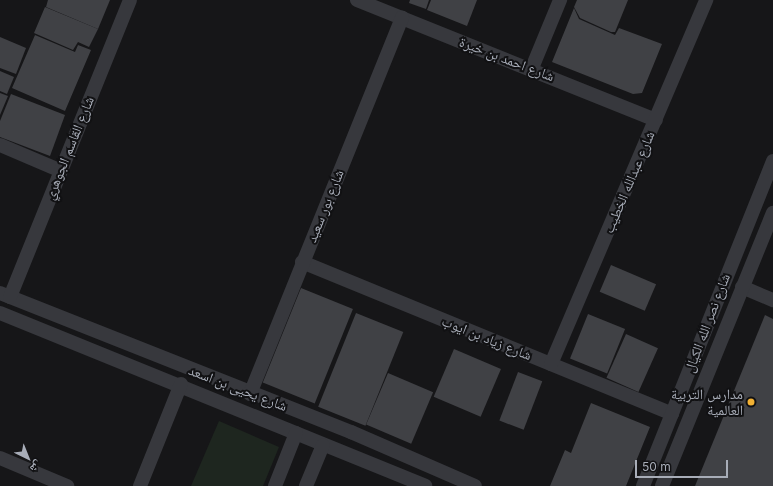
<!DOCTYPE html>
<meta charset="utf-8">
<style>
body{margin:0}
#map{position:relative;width:773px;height:486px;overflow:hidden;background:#161618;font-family:Inter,"Noto Naskh Arabic",sans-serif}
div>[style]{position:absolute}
.green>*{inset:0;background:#1e261f}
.building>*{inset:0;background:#404145;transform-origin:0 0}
.minor>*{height:14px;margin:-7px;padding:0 7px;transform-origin:7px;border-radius:7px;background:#37383d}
.dots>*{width:11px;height:11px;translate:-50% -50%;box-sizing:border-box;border:2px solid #111113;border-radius:50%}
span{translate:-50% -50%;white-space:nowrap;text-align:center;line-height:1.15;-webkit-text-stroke:4px #111113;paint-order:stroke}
.street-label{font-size:14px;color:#a8adb8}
.poi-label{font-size:14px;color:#a8adb8}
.right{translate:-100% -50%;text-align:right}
.north{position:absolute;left:8px;top:438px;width:40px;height:40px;-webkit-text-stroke:3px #111113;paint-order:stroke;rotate:137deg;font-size:11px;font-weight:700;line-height:16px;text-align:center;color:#a8adb8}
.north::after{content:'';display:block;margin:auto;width:14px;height:18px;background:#a8adb8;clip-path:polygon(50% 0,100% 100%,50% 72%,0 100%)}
.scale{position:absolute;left:635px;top:460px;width:93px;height:18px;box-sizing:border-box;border:2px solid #a8adb8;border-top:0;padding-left:5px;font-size:12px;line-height:14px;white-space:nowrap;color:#a8adb8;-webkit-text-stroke:3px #111113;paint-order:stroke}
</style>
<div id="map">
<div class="green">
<div style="clip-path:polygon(219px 421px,279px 447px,263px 486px,191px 486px)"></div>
</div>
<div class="building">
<div style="clip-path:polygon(48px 0,110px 0,98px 29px,46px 7px)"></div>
<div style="clip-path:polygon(410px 0,429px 0,426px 9px,409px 3px)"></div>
<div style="clip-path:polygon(431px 0,477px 0,467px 26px,427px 10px)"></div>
<div style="clip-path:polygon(577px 0,628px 0,615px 32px,611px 32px,580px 18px,574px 7px)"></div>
<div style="clip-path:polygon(45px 7px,98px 29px,89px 47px,78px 42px,73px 50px,34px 33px)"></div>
<div style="clip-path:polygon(574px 8px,579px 19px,615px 35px,619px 28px,662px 44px,642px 93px,633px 94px,552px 62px)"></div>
<div style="clip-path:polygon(35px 35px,75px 52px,78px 45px,91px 50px,65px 111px,12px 88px)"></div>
<div style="clip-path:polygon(0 37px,26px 48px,16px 74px,0 68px)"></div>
<div style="clip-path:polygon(0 71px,14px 77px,7px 94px,0 91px)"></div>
<div style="clip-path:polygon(0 93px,8px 96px,0 115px)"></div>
<div style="clip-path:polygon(11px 94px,65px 115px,50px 156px,0 137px,0 121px)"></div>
<div style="left:611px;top:265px;width:49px;height:29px;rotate:23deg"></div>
<div style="left:301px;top:288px;width:56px;height:102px;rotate:22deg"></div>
<div style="left:356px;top:313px;width:51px;height:101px;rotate:22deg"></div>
<div style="left:588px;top:314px;width:40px;height:48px;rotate:22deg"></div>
<div style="clip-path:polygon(765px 315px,773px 319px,773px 486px,695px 486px)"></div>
<div style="left:626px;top:334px;width:35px;height:48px;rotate:24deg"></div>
<div style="left:454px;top:349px;width:51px;height:52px;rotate:23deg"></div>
<div style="left:518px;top:372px;width:26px;height:52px;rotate:21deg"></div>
<div style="left:388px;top:373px;width:49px;height:56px;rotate:23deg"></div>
<div style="clip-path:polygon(591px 403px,650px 427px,626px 486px,550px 486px,565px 450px,571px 453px)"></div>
</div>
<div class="minor">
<div style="left:357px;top:0;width:322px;rotate:21.9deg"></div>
<div style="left:532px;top:68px;width:74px;rotate:-67.6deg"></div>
<div style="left:0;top:145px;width:64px;rotate:23deg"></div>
<div style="left:302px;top:262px;width:400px;rotate:22.3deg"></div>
<div style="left:742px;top:287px;width:34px;rotate:23deg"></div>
<div style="left:0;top:293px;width:378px;rotate:21.6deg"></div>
<div style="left:351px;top:432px;width:135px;rotate:23.5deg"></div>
<div style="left:10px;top:297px;width:320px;rotate:-68deg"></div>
<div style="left:0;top:313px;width:459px;rotate:22.1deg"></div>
<div style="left:551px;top:364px;width:396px;rotate:-66.9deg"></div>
<div style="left:250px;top:394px;width:406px;rotate:-68deg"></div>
<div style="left:0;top:458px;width:73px;rotate:22.7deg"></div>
<div style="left:140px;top:486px;width:110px;rotate:-68.1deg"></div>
<div style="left:275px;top:486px;width:57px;rotate:-68.4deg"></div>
<div style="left:306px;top:486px;width:44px;rotate:-67.5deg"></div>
<div style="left:643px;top:486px;width:350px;rotate:-68.2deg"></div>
<div style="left:662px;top:486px;width:295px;rotate:-67.9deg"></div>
</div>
<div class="dots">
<div style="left:751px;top:402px;background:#f2b134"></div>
</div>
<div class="street-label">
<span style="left:507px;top:59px;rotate:21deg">شارع احمد بن خيرة</span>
<span style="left:69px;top:148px;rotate:-68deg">شارع القاسم الجوهري</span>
<span style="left:629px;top:182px;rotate:-67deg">شارع عبدالله الخطيب</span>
<span style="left:325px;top:206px;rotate:-68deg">شارع بور سعيد</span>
<span style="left:707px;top:323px;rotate:-69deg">شارع نصر الله الكيال</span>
<span style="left:487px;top:338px;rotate:22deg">شارع زياد بن ايوب</span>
<span style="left:238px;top:388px;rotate:21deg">شارع يحيى بن اسعد</span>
</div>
<div class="poi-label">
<span class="right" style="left:743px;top:402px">مدارس التربية<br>العالمية</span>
</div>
<div class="north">ش</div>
<div class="scale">50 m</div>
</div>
